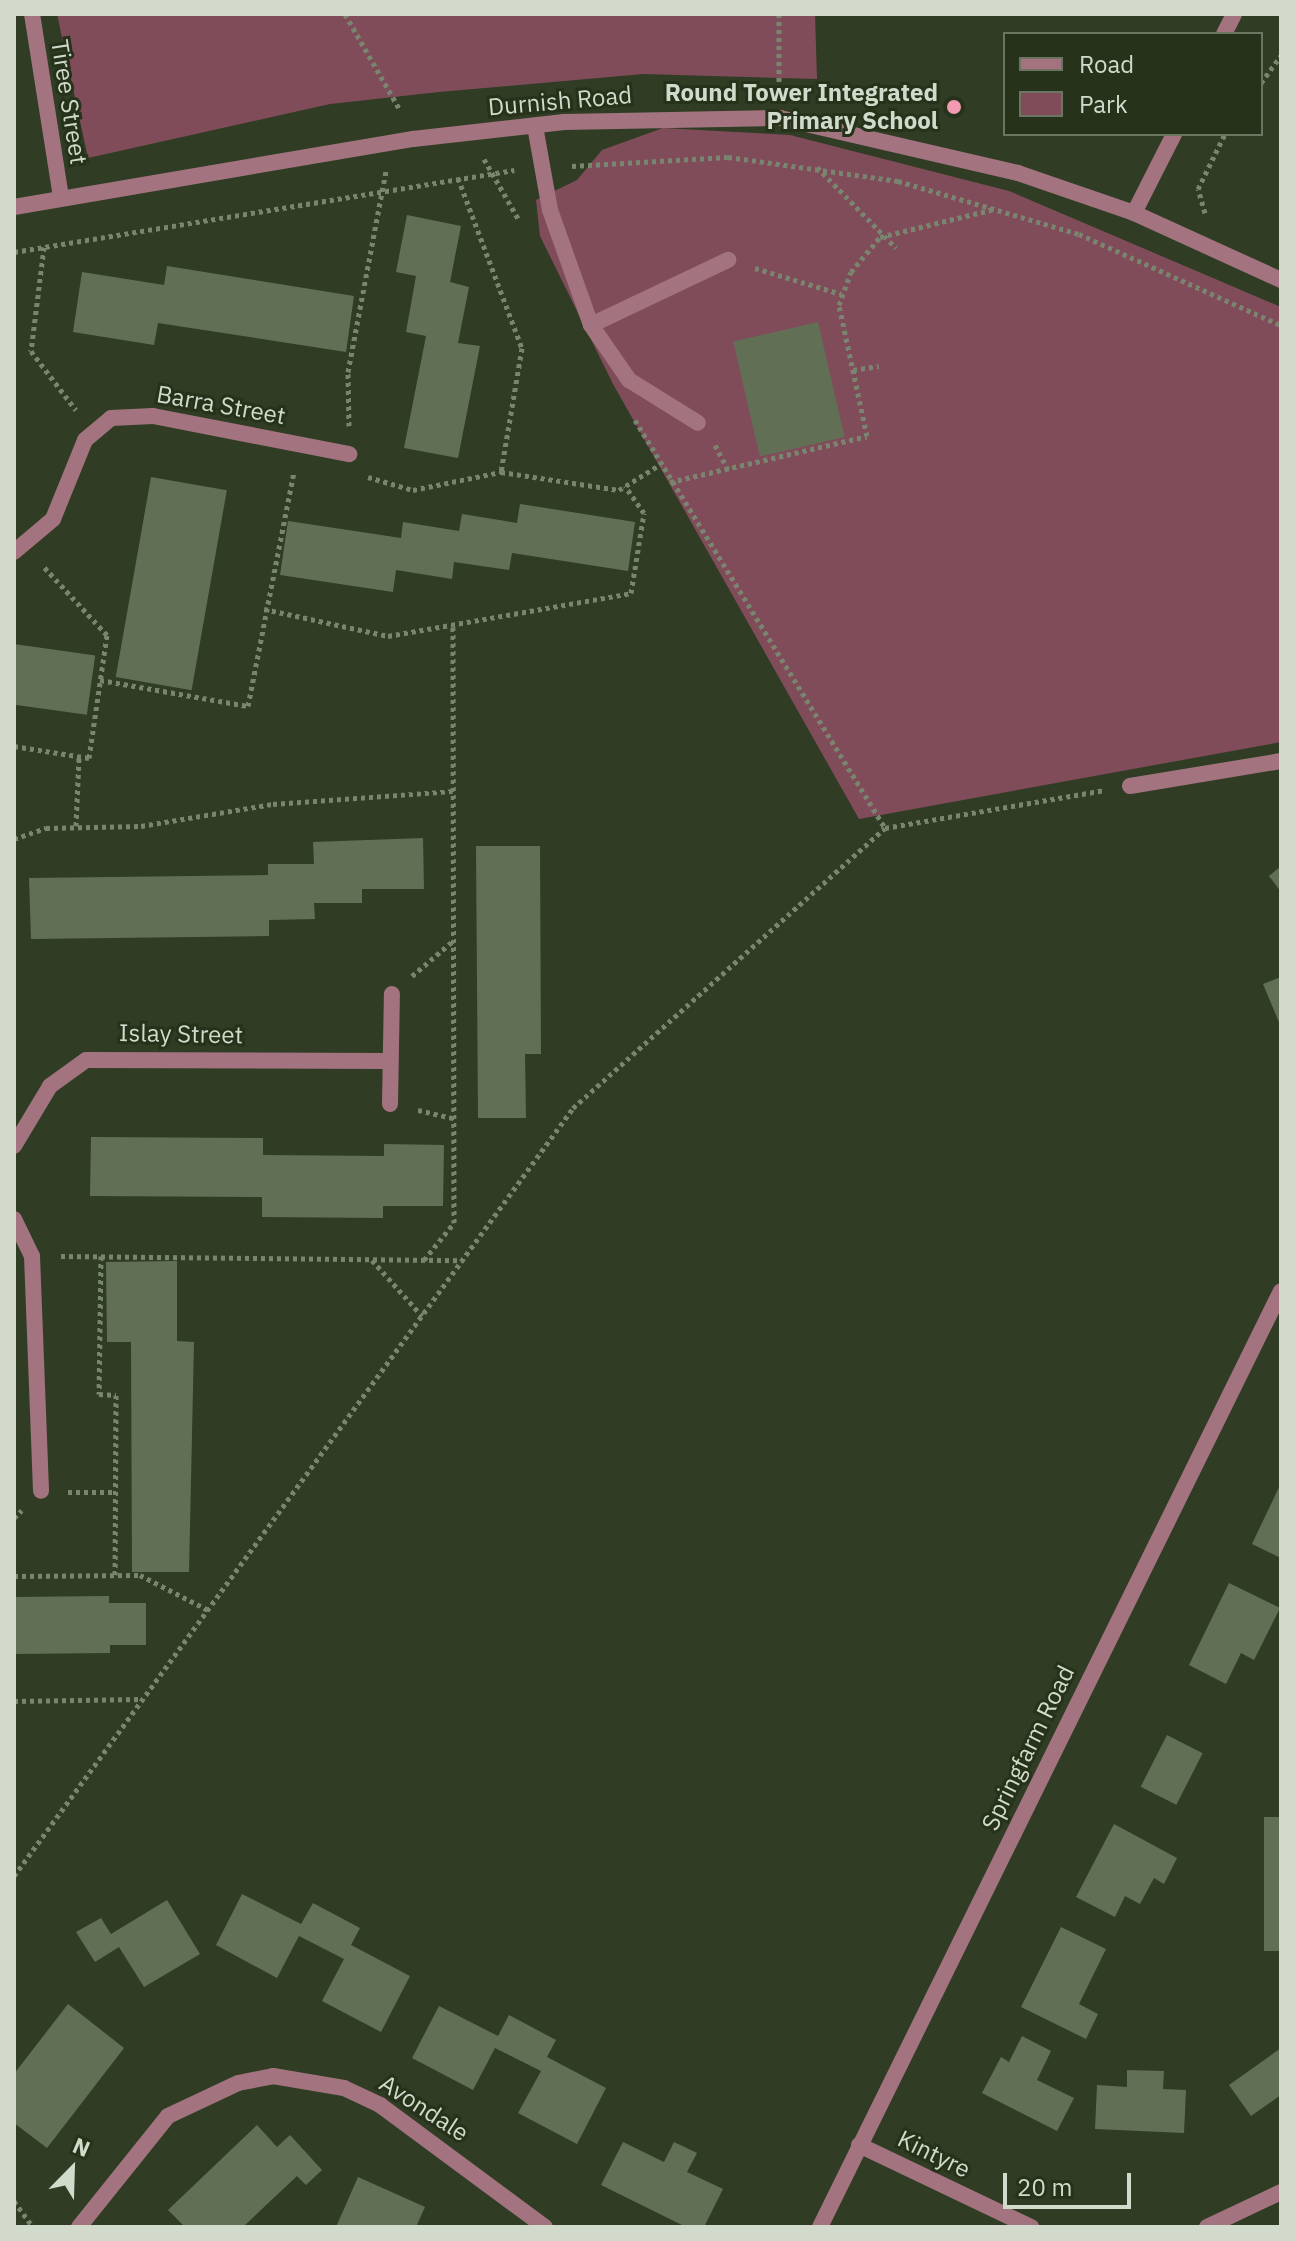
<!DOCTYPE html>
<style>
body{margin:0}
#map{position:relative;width:1295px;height:2241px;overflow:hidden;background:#303d24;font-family:"IBM Plex Sans",sans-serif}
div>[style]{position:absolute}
.green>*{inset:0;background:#804c5a}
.building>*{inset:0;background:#617055;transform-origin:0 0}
.path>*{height:5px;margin-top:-2.5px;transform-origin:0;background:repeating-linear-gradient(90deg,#7a8570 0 4px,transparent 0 8px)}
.lane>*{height:16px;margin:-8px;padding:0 8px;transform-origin:8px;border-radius:8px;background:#a37480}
.street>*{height:16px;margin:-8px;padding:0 8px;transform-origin:8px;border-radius:8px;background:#a37480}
.dots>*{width:22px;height:22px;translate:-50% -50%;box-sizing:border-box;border:4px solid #26321a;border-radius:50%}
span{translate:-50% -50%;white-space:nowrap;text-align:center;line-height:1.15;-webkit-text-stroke:6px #26321a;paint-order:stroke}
.poi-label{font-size:24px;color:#d2dacb;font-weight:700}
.right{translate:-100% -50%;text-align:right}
.street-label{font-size:24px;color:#d2dacb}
.frame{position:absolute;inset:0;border:16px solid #d2dacb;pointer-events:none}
.legend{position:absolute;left:1003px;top:32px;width:260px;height:104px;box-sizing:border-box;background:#26321a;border:2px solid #6b7561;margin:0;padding:10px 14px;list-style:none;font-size:24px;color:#d2dacb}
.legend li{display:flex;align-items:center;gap:16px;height:40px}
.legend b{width:40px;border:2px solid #6b7561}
.north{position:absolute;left:32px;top:2129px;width:80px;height:80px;-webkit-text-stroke:6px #26321a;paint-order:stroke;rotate:23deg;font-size:22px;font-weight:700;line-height:32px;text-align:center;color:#d2dacb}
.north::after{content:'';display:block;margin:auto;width:28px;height:36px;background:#d2dacb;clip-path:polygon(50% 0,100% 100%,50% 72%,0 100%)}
.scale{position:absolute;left:1003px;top:2173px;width:128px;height:36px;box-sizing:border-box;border:4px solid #d2dacb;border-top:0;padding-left:10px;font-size:24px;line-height:28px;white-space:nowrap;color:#d2dacb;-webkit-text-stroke:6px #26321a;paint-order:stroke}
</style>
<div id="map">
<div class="green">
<div style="clip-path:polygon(57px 14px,815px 14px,817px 79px,643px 74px,439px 92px,330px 104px,88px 158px)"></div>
<div style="clip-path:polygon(663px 128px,790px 135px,1009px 191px,1281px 307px,1281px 742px,859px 819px,613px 384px,540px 236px,536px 200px,577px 180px,602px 150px)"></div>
</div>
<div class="building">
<div style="clip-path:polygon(407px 215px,461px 226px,450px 282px,469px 287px,458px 343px,480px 346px,458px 458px,404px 448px,426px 336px,406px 332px,416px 276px,396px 272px)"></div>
<div style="clip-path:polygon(167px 266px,354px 296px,346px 352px,158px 323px,154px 345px,73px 332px,82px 272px,164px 285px)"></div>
<div style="left:818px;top:322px;width:118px;height:87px;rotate:77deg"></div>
<div style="left:151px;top:477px;width:77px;height:203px;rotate:10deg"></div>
<div style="clip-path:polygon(520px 504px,635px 522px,628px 571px,512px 553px,509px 570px,454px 562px,452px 579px,396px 570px,393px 592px,280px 575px,288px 521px,401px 538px,403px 522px,459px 531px,462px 514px,517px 523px)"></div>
<div style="left:14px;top:644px;width:82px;height:60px;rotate:8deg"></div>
<div style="clip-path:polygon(423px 838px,424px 889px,362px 889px,362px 903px,314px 903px,315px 919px,269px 920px,269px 936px,31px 939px,29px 878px,268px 875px,268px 864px,314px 864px,313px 842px)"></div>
<div style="clip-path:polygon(476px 846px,540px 846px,541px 1054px,525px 1054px,526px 1118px,478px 1118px)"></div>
<div style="clip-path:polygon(1281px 866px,1281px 892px,1269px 876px)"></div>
<div style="clip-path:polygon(1281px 977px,1281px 1027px,1263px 984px)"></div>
<div style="clip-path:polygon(91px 1137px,263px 1138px,263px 1155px,384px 1156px,384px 1144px,444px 1145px,443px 1206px,383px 1206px,383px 1218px,262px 1217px,262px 1197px,90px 1196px)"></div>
<div style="clip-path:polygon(177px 1261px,177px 1341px,194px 1342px,189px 1572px,132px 1572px,131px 1342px,107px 1342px,106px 1262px)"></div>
<div style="clip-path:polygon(1281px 1483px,1281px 1558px,1252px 1544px)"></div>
<div style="clip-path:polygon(1229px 1583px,1280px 1608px,1254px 1660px,1241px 1653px,1226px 1684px,1189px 1665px)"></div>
<div style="clip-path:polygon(109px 1596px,109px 1603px,146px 1603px,146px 1645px,110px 1645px,110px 1653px,14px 1654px,14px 1597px)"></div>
<div style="left:1167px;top:1735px;width:40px;height:58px;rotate:27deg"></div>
<div style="left:1281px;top:1817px;width:134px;height:17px;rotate:90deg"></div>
<div style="clip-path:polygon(1114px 1824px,1177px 1858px,1164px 1884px,1154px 1878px,1140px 1904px,1125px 1896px,1115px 1917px,1076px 1897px)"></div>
<div style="clip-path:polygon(242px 1894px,301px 1924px,313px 1903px,360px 1928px,351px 1945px,410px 1976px,381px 2032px,322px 2001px,344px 1959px,299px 1936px,277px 1978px,216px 1945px)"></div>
<div style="clip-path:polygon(167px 1900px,200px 1954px,144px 1987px,119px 1947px,95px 1962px,76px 1932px,101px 1918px,111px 1934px)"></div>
<div style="clip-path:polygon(1061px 1927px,1106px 1949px,1079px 2004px,1098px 2014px,1086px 2039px,1021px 2007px)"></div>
<div style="clip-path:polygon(68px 2004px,124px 2048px,47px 2148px,14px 2123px,14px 2074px)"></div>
<div style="clip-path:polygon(439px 2006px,498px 2036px,509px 2015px,556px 2040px,547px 2057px,606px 2088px,577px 2144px,518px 2113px,541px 2071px,495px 2048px,473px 2090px,412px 2058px)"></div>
<div style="clip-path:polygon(1022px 2036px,1051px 2051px,1037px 2080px,1074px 2098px,1057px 2131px,982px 2093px,1001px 2057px,1009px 2062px)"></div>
<div style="clip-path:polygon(1281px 2048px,1281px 2095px,1251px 2116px,1229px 2085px)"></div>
<div style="clip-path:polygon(1127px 2070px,1164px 2071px,1163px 2089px,1186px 2090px,1184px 2133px,1095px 2129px,1097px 2085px,1127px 2087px)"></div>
<div style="clip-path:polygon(257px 2125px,277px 2147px,290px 2135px,322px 2170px,306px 2185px,297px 2176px,243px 2227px,185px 2227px,168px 2210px)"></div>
<div style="clip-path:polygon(623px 2142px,664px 2162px,674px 2142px,697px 2153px,687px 2172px,723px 2189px,704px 2227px,686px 2227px,601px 2185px)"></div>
<div style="clip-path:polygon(358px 2177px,425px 2207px,416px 2227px,336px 2227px)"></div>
</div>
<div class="path">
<div style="left:345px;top:14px;width:111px;rotate:60.2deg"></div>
<div style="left:779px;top:14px;width:75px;rotate:90deg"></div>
<div style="left:1261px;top:83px;width:34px;rotate:-54deg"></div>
<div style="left:484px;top:159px;width:70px;rotate:60.2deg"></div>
<div style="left:572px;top:166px;width:156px;rotate:-3.3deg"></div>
<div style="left:728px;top:157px;width:172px;rotate:8deg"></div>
<div style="left:898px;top:181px;width:189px;rotate:16.3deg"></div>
<div style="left:1079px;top:234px;width:222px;rotate:24.3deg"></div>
<div style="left:817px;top:167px;width:113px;rotate:45.7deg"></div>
<div style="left:458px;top:178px;width:182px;rotate:69.4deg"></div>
<div style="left:522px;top:348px;width:126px;rotate:99.6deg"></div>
<div style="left:1205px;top:213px;width:25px;rotate:-106deg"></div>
<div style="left:1198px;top:189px;width:61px;rotate:-63.9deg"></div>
<div style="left:44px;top:247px;width:105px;rotate:97.1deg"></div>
<div style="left:31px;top:351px;width:74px;rotate:52.7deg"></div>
<div style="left:14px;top:252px;width:507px;rotate:-9.31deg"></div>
<div style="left:755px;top:268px;width:90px;rotate:16.8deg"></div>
<div style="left:853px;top:370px;width:26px;rotate:-9deg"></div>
<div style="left:635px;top:420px;width:479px;rotate:58.5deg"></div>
<div style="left:349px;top:426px;width:54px;rotate:-91.1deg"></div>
<div style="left:348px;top:372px;width:205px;rotate:-79.3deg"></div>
<div style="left:715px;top:445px;width:27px;rotate:62deg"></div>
<div style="left:368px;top:477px;width:47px;rotate:16.1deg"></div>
<div style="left:413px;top:490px;width:90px;rotate:-11.6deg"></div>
<div style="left:501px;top:472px;width:119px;rotate:8.7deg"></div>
<div style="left:619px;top:490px;width:49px;rotate:-31.8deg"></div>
<div style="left:670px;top:482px;width:202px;rotate:-13.1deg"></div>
<div style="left:867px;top:436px;width:134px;rotate:-102.1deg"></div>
<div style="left:839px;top:305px;width:35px;rotate:-70deg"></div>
<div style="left:851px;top:272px;width:45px;rotate:-50.4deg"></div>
<div style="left:880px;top:237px;width:118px;rotate:-13.7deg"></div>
<div style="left:264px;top:609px;width:127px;rotate:12.3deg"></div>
<div style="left:388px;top:636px;width:247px;rotate:-10deg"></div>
<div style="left:631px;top:593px;width:81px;rotate:-80.8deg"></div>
<div style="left:644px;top:513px;width:33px;rotate:-125deg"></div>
<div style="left:100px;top:680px;width:150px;rotate:10deg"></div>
<div style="left:248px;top:706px;width:238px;rotate:-78.9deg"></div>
<div style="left:14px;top:746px;width:76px;rotate:9.1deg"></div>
<div style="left:89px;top:758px;width:124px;rotate:-81.7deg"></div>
<div style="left:107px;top:635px;width:94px;rotate:-132.8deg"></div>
<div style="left:76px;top:826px;width:69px;rotate:-87.5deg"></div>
<div style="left:14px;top:839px;width:34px;rotate:-19deg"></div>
<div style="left:46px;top:828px;width:95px;rotate:-1.2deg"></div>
<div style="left:141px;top:826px;width:134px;rotate:-9.5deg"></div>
<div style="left:273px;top:804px;width:180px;rotate:-4.1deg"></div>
<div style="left:412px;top:976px;width:54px;rotate:-40.5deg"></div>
<div style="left:418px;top:1110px;width:37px;rotate:13deg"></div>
<div style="left:61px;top:1256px;width:402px;rotate:0.6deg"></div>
<div style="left:101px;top:1256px;width:138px;rotate:90.8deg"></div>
<div style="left:99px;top:1394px;width:17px;rotate:3deg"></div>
<div style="left:116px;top:1395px;width:180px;rotate:90.3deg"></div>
<div style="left:372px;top:1260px;width:75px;rotate:48.2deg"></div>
<div style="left:424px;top:1260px;width:48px;rotate:-51deg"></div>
<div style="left:454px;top:1223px;width:598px;rotate:-90.1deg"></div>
<div style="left:68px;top:1492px;width:47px"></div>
<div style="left:14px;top:1518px;width:11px;rotate:-45deg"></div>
<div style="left:14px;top:1576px;width:126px;rotate:-0.5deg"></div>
<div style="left:140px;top:1575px;width:76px;rotate:27.2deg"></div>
<div style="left:14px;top:1701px;width:128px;rotate:-0.9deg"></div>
<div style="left:14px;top:1876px;width:950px;rotate:-53.95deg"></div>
<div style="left:573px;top:1108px;width:419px;rotate:-41.9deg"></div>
<div style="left:885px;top:828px;width:222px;rotate:-9.8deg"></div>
<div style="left:14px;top:2201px;width:32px;rotate:54deg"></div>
</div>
<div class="lane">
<div style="left:1224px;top:34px;width:22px;rotate:-63deg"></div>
<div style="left:535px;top:126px;width:85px;rotate:79.9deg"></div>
<div style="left:550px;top:210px;width:122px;rotate:70.4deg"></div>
<div style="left:591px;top:325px;width:67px;rotate:55.4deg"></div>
<div style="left:629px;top:380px;width:81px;rotate:31.9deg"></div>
<div style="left:1134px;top:213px;width:89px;rotate:-63.1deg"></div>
<div style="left:591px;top:325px;width:152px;rotate:-25.4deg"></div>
<div style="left:1130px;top:786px;width:153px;rotate:-9.4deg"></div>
</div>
<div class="street">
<div style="left:32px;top:14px;width:185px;rotate:81deg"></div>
<div style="left:14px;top:207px;width:405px;rotate:-9.7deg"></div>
<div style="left:413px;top:139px;width:152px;rotate:-6.4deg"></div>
<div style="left:564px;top:122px;width:216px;rotate:-1.1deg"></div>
<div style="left:780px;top:118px;width:244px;rotate:13deg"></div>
<div style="left:1018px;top:173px;width:123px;rotate:19deg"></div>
<div style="left:1134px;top:213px;width:162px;rotate:24.5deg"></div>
<div style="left:14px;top:552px;width:51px;rotate:-40.2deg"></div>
<div style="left:53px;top:519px;width:85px;rotate:-67.9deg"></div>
<div style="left:85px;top:440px;width:34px;rotate:-40deg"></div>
<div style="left:111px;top:418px;width:42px;rotate:-2.7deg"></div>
<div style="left:153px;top:416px;width:200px;rotate:11deg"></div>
<div style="left:390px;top:1104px;width:110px;rotate:-89deg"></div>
<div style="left:14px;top:1146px;width:70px;rotate:-59deg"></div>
<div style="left:50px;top:1086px;width:44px;rotate:-35.8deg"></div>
<div style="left:86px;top:1060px;width:304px;rotate:0.2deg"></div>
<div style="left:14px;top:1219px;width:41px;rotate:64.1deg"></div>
<div style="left:32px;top:1256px;width:235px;rotate:87.8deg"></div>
<div style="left:859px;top:2145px;width:191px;rotate:25.5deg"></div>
<div style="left:79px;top:2227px;width:142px;rotate:-51.3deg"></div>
<div style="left:168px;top:2116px;width:77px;rotate:-25.2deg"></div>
<div style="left:238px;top:2083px;width:36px;rotate:-11deg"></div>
<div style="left:273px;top:2076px;width:72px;rotate:9.6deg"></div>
<div style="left:344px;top:2088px;width:40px;rotate:25deg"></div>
<div style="left:380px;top:2105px;width:205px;rotate:36.5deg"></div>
<div style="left:820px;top:2227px;width:1043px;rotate:-63.78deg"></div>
<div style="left:1207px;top:2227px;width:82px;rotate:-25.3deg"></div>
</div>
<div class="dots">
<div style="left:954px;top:107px;background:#f19ab1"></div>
</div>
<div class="poi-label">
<span class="right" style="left:938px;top:107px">Round Tower Integrated<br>Primary School</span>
</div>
<div class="street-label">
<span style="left:560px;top:101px;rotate:-5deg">Durnish Road</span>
<span style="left:69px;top:102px;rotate:81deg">Tiree Street</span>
<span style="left:221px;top:405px;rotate:10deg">Barra Street</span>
<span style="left:181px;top:1034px;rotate:1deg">Islay Street</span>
<span style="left:1028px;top:1748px;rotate:-64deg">Springfarm Road</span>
<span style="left:424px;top:2108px;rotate:33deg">Avondale</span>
<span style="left:934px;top:2154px;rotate:26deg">Kintyre</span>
</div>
<div class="frame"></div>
<ul class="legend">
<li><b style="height:10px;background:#a37480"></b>Road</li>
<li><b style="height:22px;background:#804c5a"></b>Park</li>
</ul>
<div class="north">N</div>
<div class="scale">20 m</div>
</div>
